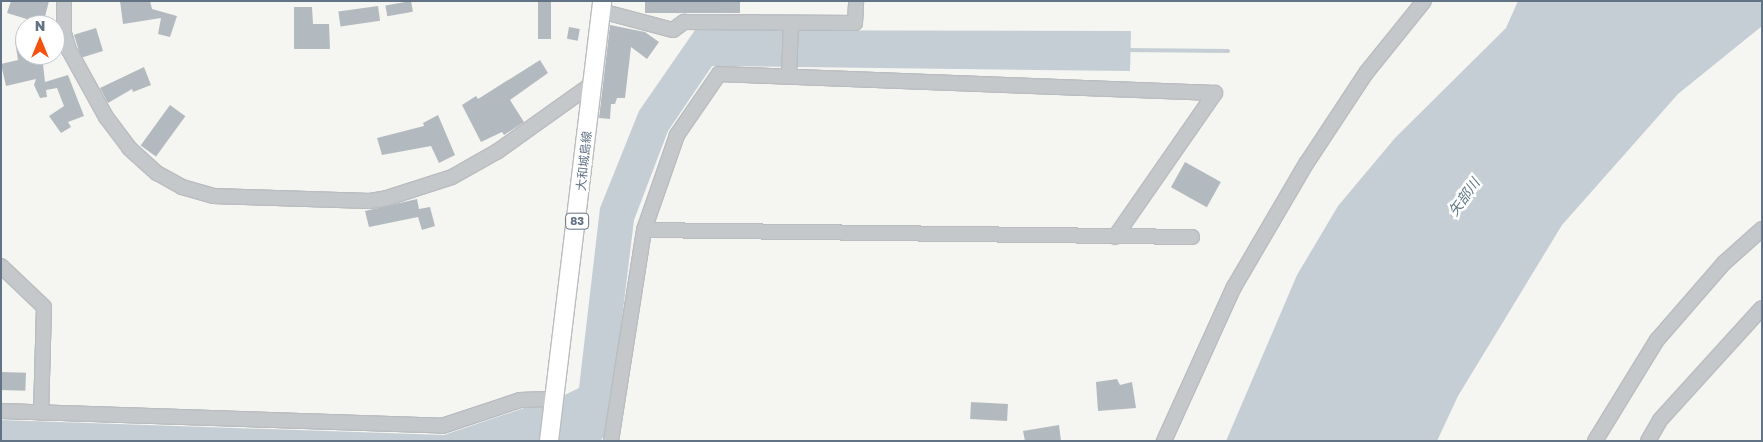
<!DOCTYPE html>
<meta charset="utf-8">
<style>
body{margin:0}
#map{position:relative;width:1763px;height:442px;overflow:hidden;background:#f5f5f1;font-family:"Golos Text","Noto Sans JP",sans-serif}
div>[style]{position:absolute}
.water>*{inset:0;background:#c5ced4}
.stream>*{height:4px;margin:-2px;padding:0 2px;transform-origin:2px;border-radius:2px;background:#c5ced4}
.building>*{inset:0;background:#b3babf;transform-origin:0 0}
.roads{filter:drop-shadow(1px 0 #b9bdc0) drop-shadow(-1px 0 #b9bdc0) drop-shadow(0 1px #b9bdc0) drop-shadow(0 -1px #b9bdc0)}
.minor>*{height:14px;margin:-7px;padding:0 7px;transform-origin:7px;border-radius:7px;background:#c4c8cb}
.major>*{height:18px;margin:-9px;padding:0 9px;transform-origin:9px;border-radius:9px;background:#fff}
span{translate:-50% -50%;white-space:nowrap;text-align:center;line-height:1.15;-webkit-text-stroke:5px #fff;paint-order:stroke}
.shield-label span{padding:1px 4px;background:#fff;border:1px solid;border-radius:4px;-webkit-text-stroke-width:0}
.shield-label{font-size:11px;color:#617385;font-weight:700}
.street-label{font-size:12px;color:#617385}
.water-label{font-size:14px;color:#5c7783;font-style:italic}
.frame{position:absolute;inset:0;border:2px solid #617385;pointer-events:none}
.north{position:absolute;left:15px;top:15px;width:50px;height:50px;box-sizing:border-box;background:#fff;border:1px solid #c0c7ce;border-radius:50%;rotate:0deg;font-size:14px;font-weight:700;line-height:20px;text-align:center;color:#617385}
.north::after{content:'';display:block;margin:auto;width:18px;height:22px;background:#f55212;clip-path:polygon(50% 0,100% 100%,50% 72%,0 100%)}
</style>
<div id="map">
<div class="water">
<div style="clip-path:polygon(1518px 1px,1762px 1px,1762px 26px,1678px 94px,1562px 225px,1458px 396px,1437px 441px,1226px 441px,1297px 275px,1338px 206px,1395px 138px,1506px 28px)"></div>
<div style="clip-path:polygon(695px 30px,1131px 31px,1130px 71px,712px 66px,668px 131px,634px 220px,609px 425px,601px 441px,1px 441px,1px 420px,444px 435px,524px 408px,540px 407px,579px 388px,600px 208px,639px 111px)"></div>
</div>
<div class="stream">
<div style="left:1126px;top:50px;width:102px;rotate:0.6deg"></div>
</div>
<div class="building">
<div style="clip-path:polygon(11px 1px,49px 1px,43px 24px,7px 13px)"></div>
<div style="clip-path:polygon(120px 1px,150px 1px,152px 9px,177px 16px,170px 37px,158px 34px,161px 18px,123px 24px)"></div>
<div style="left:411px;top:1px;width:11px;height:26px;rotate:80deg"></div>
<div style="left:538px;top:1px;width:13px;height:38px"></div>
<div style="left:645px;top:1px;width:95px;height:12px"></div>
<div style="left:378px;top:6px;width:15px;height:40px;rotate:82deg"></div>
<div style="clip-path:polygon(294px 7px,312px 7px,313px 24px,329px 24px,330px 49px,294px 49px)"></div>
<div style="clip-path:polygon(610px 25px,645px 32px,659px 42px,647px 59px,631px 47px,625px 98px,617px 98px,615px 104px,611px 104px,610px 119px,599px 118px)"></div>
<div style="left:569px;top:27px;width:11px;height:12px;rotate:10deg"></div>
<div style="left:96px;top:28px;width:24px;height:23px;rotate:73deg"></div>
<div style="clip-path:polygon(25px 39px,25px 57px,42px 55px,45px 82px,68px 75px,84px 116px,68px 122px,71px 127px,61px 133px,49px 116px,64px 106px,57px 88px,46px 90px,47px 97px,40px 98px,34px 85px,36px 79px,6px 86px,1px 64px,18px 60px,15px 41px)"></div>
<div style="clip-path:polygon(540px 60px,548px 73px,510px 100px,524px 122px,504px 135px,502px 132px,481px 142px,462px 105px,476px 96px,478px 99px)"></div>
<div style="clip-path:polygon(144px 67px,151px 85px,133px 92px,132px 89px,108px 103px,100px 88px)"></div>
<div style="left:170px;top:105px;width:19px;height:50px;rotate:36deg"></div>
<div style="clip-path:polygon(438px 115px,455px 155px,439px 163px,431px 146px,382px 155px,377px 138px,424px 126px,423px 123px)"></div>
<div style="left:1185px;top:162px;width:41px;height:29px;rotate:29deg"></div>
<div style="clip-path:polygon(417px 199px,419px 209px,430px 207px,435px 226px,422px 230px,418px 217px,369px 227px,365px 211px)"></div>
<div style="left:1px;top:372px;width:25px;height:18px;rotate:2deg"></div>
<div style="clip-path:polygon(1117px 379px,1120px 385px,1132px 382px,1136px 408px,1098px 411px,1096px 382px)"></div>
<div style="left:971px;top:402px;width:37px;height:17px;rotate:3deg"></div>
<div style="clip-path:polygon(1059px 425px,1061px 441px,1025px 441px,1023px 431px)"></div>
</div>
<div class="roads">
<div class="minor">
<div style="left:64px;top:1px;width:32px;rotate:90deg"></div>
<div style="left:64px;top:33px;width:18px;rotate:74deg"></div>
<div style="left:69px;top:50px;width:77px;rotate:61.1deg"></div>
<div style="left:106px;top:117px;width:39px;rotate:53deg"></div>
<div style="left:129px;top:148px;width:38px;rotate:42deg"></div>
<div style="left:157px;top:173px;width:29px;rotate:29deg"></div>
<div style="left:182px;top:187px;width:32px;rotate:16deg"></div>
<div style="left:213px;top:196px;width:157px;rotate:1.8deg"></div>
<div style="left:370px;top:201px;width:17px;rotate:-10deg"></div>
<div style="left:387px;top:198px;width:68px;rotate:-17.9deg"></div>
<div style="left:452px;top:177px;width:53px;rotate:-29.5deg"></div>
<div style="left:498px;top:151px;width:115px;rotate:-35.5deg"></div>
<div style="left:601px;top:11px;width:74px;rotate:14.8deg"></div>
<div style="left:673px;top:30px;width:14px;rotate:-36deg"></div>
<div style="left:684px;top:22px;width:171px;rotate:0.3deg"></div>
<div style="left:855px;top:23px;width:22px;rotate:-87deg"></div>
<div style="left:789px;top:75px;width:51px;rotate:-87.8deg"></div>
<div style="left:644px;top:230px;width:548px;rotate:0.73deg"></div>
<div style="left:1px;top:266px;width:59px;rotate:43.6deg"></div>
<div style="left:44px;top:307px;width:106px;rotate:91.6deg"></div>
<div style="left:1px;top:411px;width:441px;rotate:1.9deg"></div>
<div style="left:442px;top:426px;width:82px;rotate:-18.4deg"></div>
<div style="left:520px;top:400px;width:35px;rotate:-2deg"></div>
<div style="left:611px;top:441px;width:214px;rotate:-81.1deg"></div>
<div style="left:644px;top:230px;width:101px;rotate:-70.8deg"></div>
<div style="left:677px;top:135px;width:74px;rotate:-55.5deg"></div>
<div style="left:719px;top:74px;width:496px;rotate:2.2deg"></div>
<div style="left:1215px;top:93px;width:175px;rotate:124.8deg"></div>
<div style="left:1164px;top:441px;width:169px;rotate:-65.6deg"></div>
<div style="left:1234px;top:287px;width:143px;rotate:-59.7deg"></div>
<div style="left:1306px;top:164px;width:109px;rotate:-56.6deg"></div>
<div style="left:1366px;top:73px;width:92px;rotate:-51.1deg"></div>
<div style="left:1595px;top:441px;width:119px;rotate:-58.5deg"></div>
<div style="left:1657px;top:340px;width:102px;rotate:-49deg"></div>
<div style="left:1724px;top:263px;width:51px;rotate:-41.8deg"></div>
<div style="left:1648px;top:441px;width:24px;rotate:-60deg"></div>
<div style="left:1660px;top:420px;width:151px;rotate:-47.7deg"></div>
</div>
<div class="major">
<div style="left:549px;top:441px;width:443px;rotate:-83.1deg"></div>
</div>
</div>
<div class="shield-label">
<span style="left:577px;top:221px">83</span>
</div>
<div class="street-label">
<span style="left:584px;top:161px;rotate:-84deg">大和城島線</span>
</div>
<div class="water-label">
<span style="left:1464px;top:197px;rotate:-54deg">矢部川</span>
</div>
<div class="frame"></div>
<div class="north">N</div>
</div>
